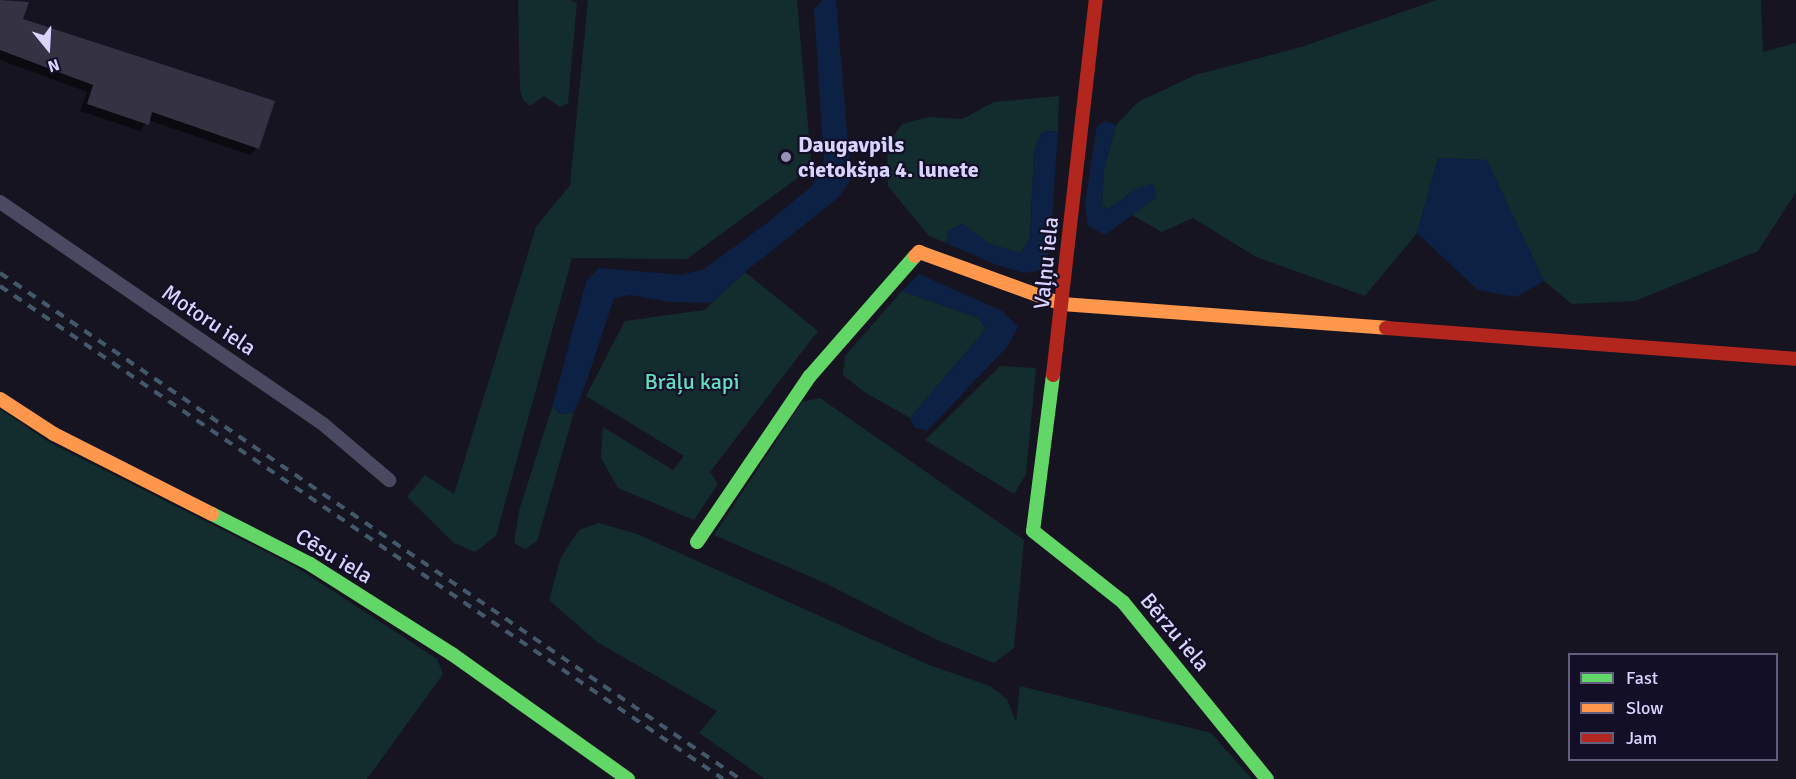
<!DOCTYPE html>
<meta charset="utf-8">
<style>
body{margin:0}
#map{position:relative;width:1796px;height:779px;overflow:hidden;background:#161421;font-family:Signika,sans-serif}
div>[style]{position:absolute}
.green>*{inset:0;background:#132c2d}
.water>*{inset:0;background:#0d2144}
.shadow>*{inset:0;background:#0007}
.building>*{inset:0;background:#343243}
.street>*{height:14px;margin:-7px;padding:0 7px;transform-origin:7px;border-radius:7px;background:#4a4962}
.fast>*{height:14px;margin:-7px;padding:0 7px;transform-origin:7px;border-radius:7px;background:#63d668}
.slow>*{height:14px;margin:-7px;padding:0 7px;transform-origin:7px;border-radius:7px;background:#ff974d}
.jam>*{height:14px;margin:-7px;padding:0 7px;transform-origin:7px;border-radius:7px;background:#b3261e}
.rail>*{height:4px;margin-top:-2px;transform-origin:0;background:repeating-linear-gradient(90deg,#43596b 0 9px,transparent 0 17px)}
.dots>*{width:16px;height:16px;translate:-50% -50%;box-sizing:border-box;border:3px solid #130f26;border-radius:50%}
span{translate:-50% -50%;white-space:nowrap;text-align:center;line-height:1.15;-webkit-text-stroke:4.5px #130f26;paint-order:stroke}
.poi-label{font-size:22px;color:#d9d4ff;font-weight:700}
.left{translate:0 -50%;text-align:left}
.street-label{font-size:22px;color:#d9d4ff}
.park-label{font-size:22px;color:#5fe0c0}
.legend{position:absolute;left:1568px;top:653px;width:210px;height:108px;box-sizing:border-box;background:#130f26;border:2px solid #625e7d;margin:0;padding:8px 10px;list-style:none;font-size:18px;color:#d9d4ff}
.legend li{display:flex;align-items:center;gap:12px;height:30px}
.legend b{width:30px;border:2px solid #625e7d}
.north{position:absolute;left:18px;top:18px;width:60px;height:60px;-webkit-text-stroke:4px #130f26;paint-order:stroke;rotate:162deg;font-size:16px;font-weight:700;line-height:24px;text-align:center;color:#d9d4ff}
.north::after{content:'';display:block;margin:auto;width:21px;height:27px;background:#d9d4ff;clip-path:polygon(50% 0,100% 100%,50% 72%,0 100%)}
</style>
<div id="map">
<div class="green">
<div style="clip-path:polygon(518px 0,570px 0,577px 3px,568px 103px,560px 107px,544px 96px,530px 106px,523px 100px,520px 90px)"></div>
<div style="clip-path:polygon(588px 0,797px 0,811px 159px,807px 171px,687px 259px,572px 258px,496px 536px,475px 552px,454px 543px,407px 497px,425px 475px,454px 494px,536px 227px,570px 185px)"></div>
<div style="clip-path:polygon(1437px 0,1761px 0,1763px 52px,1796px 43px,1796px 192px,1758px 251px,1635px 301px,1572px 304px,1544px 281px,1486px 160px,1438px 158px,1417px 233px,1365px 296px,1256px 257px,1193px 218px,1162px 232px,1132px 215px,1157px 197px,1136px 189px,1109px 209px,1102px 206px,1104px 170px,1116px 125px,1138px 102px,1195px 75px,1301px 47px)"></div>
<div style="clip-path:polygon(1059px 96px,1058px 131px,1042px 132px,1034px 151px,1030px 238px,1021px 253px,990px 244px,962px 224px,948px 231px,946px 243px,929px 236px,888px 186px,887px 145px,902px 124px,929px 117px,962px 119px,994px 102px)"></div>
<div style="clip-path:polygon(745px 272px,818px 331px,710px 472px,718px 484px,694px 520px,618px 488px,601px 458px,603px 427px,673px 470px,684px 456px,586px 396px,625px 321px,704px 310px)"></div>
<div style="clip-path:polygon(902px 291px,978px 318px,986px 329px,910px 418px,864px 392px,843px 375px,845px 356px)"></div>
<div style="clip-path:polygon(1000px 366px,1036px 368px,1026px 474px,1014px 494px,925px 440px)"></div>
<div style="clip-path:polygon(820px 398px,1024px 540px,1014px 648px,994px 663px,935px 639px,827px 584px,714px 535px,802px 402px)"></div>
<div style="clip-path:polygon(552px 407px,561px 414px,574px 412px,537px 541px,525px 549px,514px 543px,519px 511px)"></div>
<div style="clip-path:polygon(0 409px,49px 442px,296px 567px,437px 659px,443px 674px,367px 779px,0 779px)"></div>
<div style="clip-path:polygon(599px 523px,637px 534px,929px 665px,990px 686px,1007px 699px,1016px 722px,1020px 686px,1211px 733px,1252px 779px,765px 779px,699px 733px,717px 711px,597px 642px,549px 600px,561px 557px,579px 530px)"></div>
</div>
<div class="water">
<div style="clip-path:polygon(823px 0,836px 0,851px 179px,839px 197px,745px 272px,712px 303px,669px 302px,631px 295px,614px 298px,585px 386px,574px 412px,561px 414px,552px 407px,586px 282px,599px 268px,682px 275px,704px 269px,767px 223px,812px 186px,824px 161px,814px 9px)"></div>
<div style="clip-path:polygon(1106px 121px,1116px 125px,1104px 170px,1102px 206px,1109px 209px,1136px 189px,1153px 183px,1157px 197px,1105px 235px,1088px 226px,1085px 203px,1097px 126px)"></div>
<div style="clip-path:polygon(1058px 131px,1050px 248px,1043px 270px,1025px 273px,997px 265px,946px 243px,948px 231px,962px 224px,990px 244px,1021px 253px,1030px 238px,1034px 151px,1042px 132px)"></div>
<div style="clip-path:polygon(1438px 158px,1487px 160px,1544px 281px,1516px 297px,1478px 290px,1417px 233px)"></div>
<div style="clip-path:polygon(919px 274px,1002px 311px,1018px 327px,1007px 347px,927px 431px,914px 427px,910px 418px,986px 329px,978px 318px,902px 291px)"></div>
</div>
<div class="shadow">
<div style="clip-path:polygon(0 0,27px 3px,21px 20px,257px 148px,250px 155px,148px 120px,140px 131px,80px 111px,87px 92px,0 60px)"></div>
</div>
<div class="building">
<div style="clip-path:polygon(0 0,29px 2px,23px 19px,275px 101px,259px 149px,152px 112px,149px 125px,87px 104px,93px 85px,0 50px)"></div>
</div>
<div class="street">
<div style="left:0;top:202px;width:392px;rotate:34.5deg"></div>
<div style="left:323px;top:424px;width:87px;rotate:40.3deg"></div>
</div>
<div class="fast">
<div style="left:1053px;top:375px;width:157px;rotate:97.3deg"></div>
<div style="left:1033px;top:531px;width:115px;rotate:38.3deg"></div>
<div style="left:1123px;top:602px;width:228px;rotate:50.9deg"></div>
<div style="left:212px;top:514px;width:110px;rotate:27deg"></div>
<div style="left:310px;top:564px;width:168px;rotate:32.4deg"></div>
<div style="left:452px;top:654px;width:216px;rotate:35.4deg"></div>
<div style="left:697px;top:542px;width:201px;rotate:-55.8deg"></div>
<div style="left:810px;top:376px;width:159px;rotate:-48.8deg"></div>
</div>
<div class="slow">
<div style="left:915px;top:256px;width:6px;rotate:-45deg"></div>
<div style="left:919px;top:252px;width:152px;rotate:20deg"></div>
<div style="left:1062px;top:304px;width:325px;rotate:4.2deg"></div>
<div style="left:0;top:399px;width:64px;rotate:32.9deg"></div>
<div style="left:54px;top:434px;width:177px;rotate:26.9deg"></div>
</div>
<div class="jam">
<div style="left:1386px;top:328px;width:411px;rotate:4.3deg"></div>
<div style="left:1053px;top:375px;width:377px;rotate:-83.5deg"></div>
</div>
<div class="rail">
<div style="left:0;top:273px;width:896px;rotate:34.36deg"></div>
<div style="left:0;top:286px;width:875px;rotate:34.29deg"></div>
</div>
<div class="dots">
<div style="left:786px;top:157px;background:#9591b1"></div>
</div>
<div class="poi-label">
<span class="left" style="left:798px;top:157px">Daugavpils<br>cietokšņa 4. lunete</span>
</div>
<div class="street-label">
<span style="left:1046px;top:263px;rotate:-84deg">Vaļņu iela</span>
<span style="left:209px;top:320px;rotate:34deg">Motoru iela</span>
<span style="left:334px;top:556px;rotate:31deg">Cēsu iela</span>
<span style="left:1175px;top:632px;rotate:50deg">Bērzu iela</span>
</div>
<div class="park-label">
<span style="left:692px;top:382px">Brāļu kapi</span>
</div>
<ul class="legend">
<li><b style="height:8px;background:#63d668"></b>Fast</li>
<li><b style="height:8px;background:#ff974d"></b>Slow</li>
<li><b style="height:8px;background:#b3261e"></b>Jam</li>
</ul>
<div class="north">N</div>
</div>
